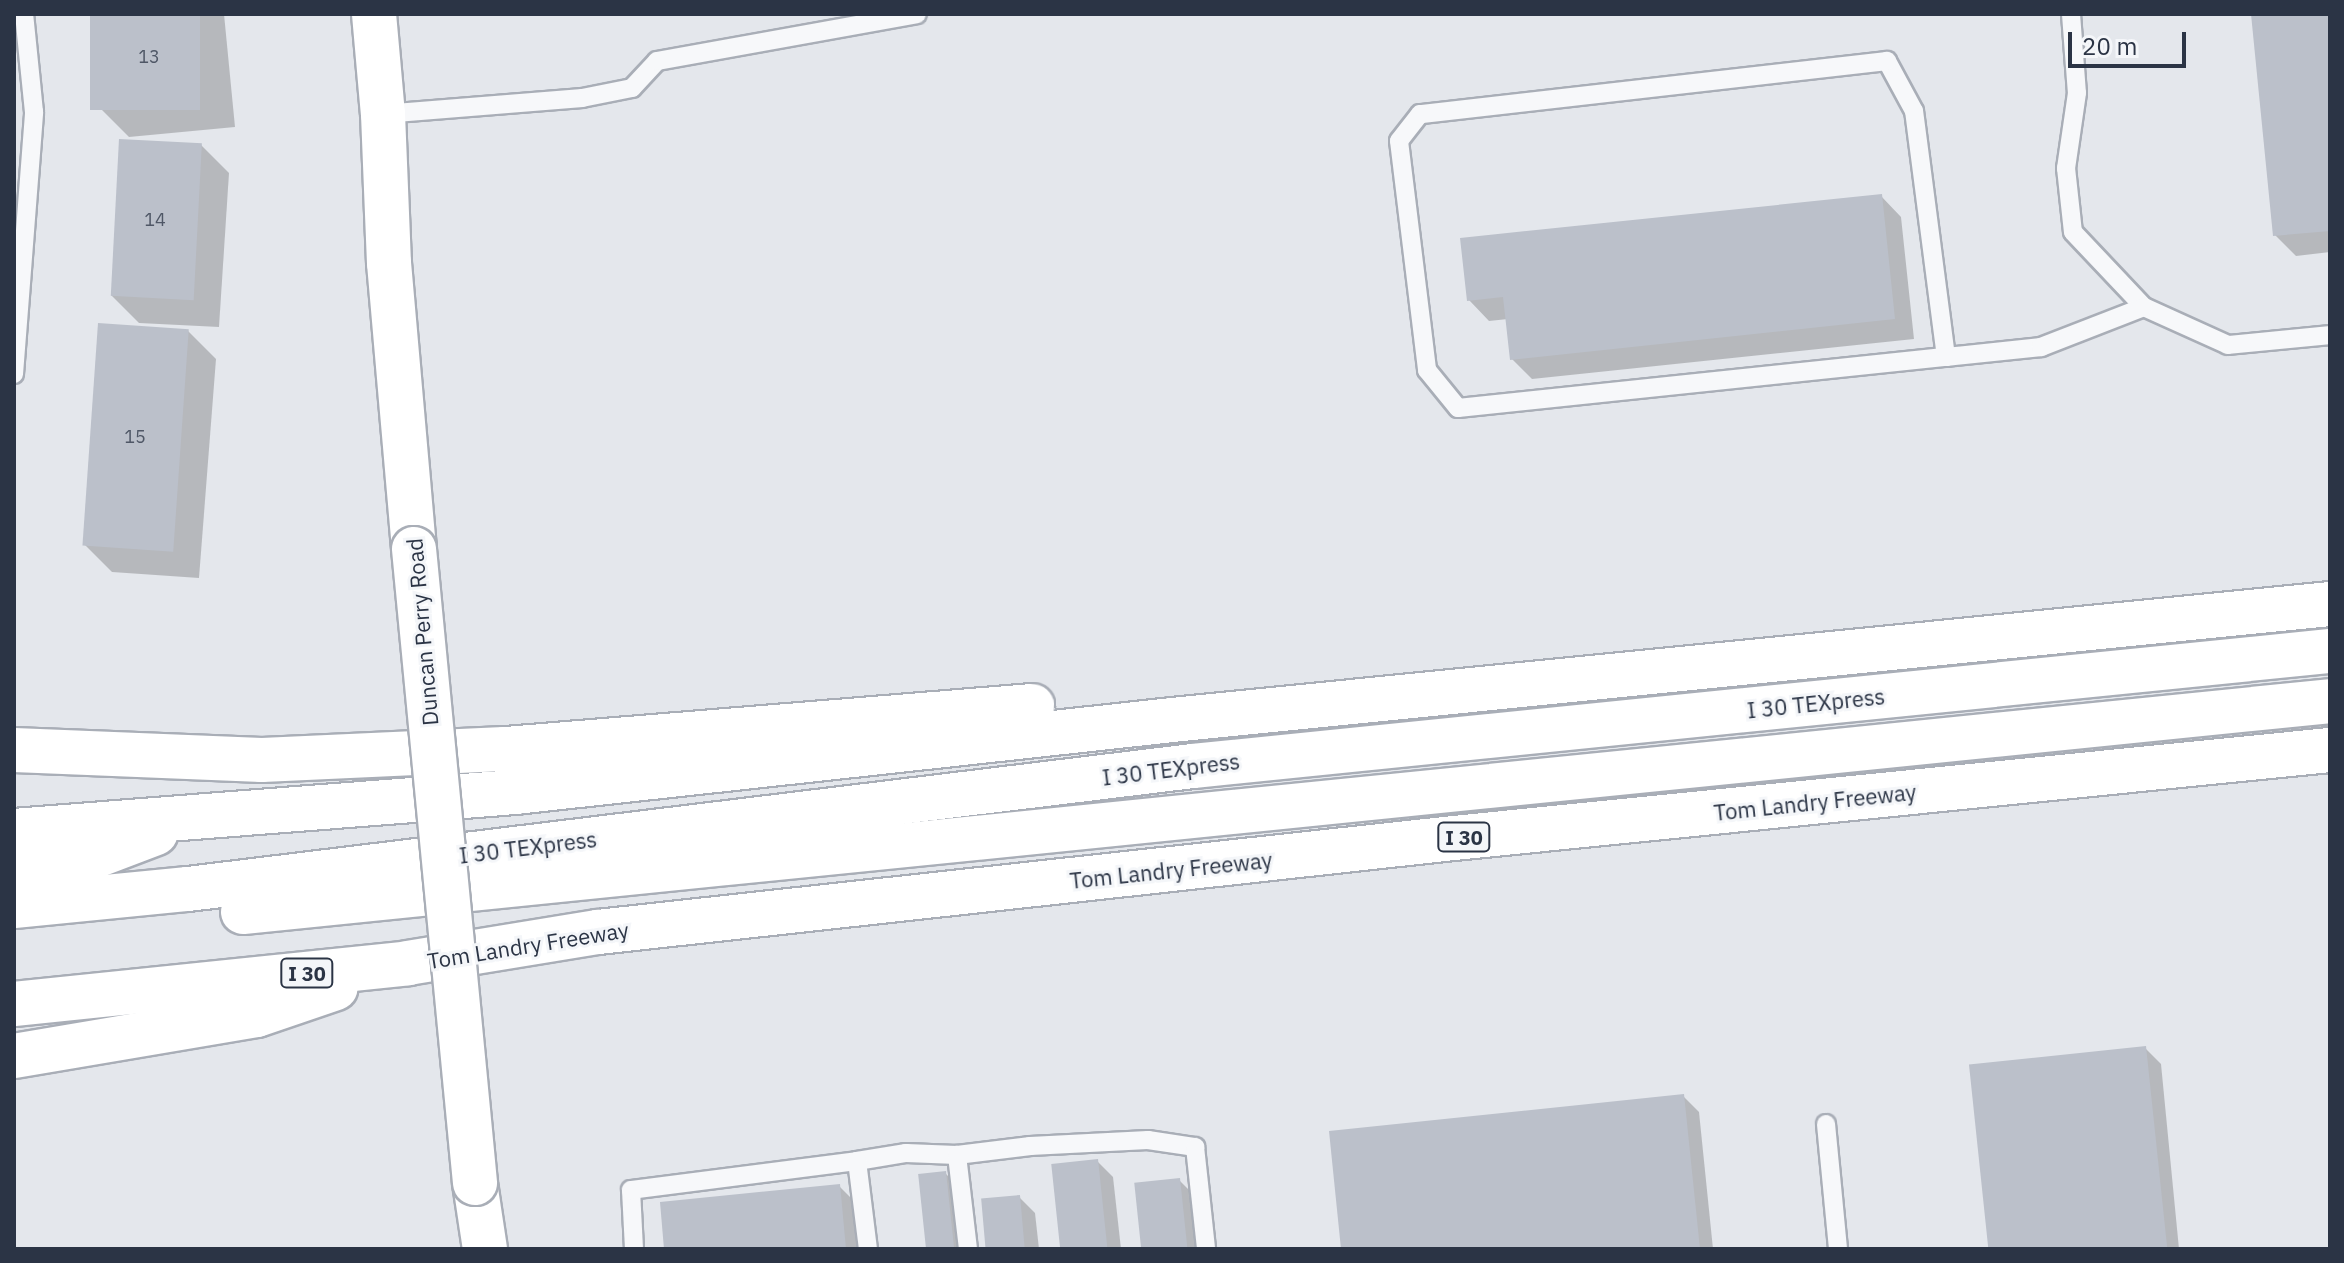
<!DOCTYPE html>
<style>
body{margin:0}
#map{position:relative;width:2344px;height:1263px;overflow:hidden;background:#e4e7ec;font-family:"IBM Plex Sans",sans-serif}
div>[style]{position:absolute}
.shadow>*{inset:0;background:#0003}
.building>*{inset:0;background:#bbc0ca;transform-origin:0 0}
.roads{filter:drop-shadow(2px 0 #a9aeb7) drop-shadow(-2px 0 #a9aeb7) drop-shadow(0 2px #a9aeb7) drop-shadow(0 -2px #a9aeb7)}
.lane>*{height:18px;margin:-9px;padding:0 9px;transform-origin:9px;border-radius:9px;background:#f7f8fa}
.secondary>*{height:44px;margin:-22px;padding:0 22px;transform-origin:22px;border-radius:22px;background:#fff}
.highway>*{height:44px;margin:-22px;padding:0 22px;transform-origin:22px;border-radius:22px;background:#fff}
.bridges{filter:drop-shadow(2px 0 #a9aeb7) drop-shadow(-2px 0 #a9aeb7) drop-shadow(0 2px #a9aeb7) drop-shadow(0 -2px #a9aeb7)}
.secondary-bridge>*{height:44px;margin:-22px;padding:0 22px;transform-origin:22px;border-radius:22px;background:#fff}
span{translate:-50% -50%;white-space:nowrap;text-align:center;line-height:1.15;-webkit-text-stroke:6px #f4f6f9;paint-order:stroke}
.number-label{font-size:18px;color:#4f5766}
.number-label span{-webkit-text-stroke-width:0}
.shield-label span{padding:2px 6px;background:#f4f6f9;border:2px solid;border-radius:6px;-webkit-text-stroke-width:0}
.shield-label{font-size:20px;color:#2b3445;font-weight:700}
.street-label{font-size:22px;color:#2b3445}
.frame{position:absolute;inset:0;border:16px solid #2b3445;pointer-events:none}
.scale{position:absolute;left:2068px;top:32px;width:118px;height:36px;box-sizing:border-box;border:4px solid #2b3445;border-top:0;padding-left:10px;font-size:24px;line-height:28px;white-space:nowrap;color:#2b3445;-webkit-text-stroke:6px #f4f6f9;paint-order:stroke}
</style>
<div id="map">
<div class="shadow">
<div style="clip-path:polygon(92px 14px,224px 14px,235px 127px,129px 137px,101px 109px)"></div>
<div style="clip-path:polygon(2253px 14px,2330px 14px,2330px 252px,2296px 256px,2275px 235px)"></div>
<div style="clip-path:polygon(201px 145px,229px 173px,219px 327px,139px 323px,111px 295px)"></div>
<div style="clip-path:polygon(1881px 196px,1901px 217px,1914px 339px,1532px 379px,1512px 359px,1508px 319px,1489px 321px,1469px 300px)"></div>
<div style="clip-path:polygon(188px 331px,216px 359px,199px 578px,112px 572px,84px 544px)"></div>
<div style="clip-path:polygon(2145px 1048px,2161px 1064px,2179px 1249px,1989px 1249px)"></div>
<div style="clip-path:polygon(1683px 1096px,1699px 1112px,1713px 1249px,1343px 1249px)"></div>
<div style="clip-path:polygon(1097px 1161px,1113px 1177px,1121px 1249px,1062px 1249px)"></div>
<div style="clip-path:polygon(945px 1173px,961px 1189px,967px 1249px,928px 1249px)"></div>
<div style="clip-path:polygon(1179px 1180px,1195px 1196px,1200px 1249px,1143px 1249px)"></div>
<div style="clip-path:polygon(839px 1186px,860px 1207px,864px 1249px,666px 1249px)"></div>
<div style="clip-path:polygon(1019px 1197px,1035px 1213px,1039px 1249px,989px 1249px)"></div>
</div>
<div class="building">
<div style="left:90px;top:14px;width:110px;height:96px"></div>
<div style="clip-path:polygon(2251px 14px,2330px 14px,2330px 231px,2273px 236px)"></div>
<div style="left:119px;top:139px;width:83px;height:157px;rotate:3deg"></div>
<div style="clip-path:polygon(1882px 194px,1895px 319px,1510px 360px,1503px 297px,1467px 301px,1460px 238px)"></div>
<div style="left:98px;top:323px;width:91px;height:223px;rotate:4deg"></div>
<div style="left:2146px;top:1046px;width:204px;height:178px;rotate:84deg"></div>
<div style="clip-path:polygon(1684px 1094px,1700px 1249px,1341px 1249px,1329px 1131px)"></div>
<div style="left:1098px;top:1159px;width:90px;height:47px;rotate:84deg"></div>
<div style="left:946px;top:1171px;width:78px;height:28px;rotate:84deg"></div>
<div style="left:1180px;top:1178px;width:71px;height:46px;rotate:84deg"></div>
<div style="clip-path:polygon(840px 1184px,846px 1249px,664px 1249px,660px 1202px)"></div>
<div style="left:1020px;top:1195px;width:54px;height:39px;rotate:85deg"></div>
</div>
<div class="roads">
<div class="lane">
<div style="left:2071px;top:14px;width:79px;rotate:85.7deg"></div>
<div style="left:2077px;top:93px;width:76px;rotate:98.3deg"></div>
<div style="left:2066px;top:168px;width:64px;rotate:83.8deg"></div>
<div style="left:2073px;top:232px;width:103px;rotate:46.6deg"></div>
<div style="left:2144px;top:307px;width:92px;rotate:24.3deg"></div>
<div style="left:2228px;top:345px;width:102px;rotate:-5.6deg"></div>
<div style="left:383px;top:114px;width:200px;rotate:-4.6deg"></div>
<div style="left:582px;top:98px;width:51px;rotate:-11.3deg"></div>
<div style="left:632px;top:88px;width:37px;rotate:-47deg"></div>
<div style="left:657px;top:61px;width:264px;rotate:-10.2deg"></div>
<div style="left:1946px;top:357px;width:248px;rotate:-97.4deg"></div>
<div style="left:1914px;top:111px;width:57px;rotate:-118.4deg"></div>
<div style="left:1887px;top:61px;width:470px;rotate:173.5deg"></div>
<div style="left:1420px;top:114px;width:34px;rotate:128deg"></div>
<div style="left:1399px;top:141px;width:231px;rotate:83deg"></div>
<div style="left:1427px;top:370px;width:49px;rotate:50.8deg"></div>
<div style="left:1458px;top:408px;width:491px;rotate:-6deg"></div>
<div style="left:1946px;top:357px;width:96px;rotate:-6deg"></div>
<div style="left:2041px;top:347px;width:110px;rotate:-21.2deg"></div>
<div style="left:14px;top:374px;width:263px;rotate:-85.6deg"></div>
<div style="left:34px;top:112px;width:99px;rotate:-95.8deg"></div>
<div style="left:1826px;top:1124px;width:126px;rotate:84.5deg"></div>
<div style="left:857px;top:1161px;width:50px;rotate:-9.3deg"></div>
<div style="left:906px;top:1153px;width:51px;rotate:2.2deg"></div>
<div style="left:634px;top:1249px;width:59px;rotate:-92.9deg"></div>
<div style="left:631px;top:1190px;width:228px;rotate:-7.3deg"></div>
<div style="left:857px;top:1161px;width:89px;rotate:82.9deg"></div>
<div style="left:968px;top:1249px;width:95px;rotate:-96.7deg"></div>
<div style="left:957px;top:1155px;width:74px;rotate:-7deg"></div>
<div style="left:1030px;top:1146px;width:118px;rotate:-2.9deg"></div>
<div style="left:1148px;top:1140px;width:48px;rotate:8.5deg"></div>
<div style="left:1195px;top:1147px;width:103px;rotate:83.8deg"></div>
</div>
<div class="secondary">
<div style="left:374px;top:14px;width:100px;rotate:84.9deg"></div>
<div style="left:383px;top:114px;width:149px;rotate:87.7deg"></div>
<div style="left:389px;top:263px;width:287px;rotate:85deg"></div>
<div style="left:475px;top:1183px;width:67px;rotate:81.4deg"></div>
</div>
<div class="highway">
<div style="left:14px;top:750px;width:248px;rotate:2.3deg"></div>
<div style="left:262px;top:760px;width:244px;rotate:-2.6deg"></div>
<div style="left:506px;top:749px;width:528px;rotate:-4.67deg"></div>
<div style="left:14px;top:831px;width:503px;rotate:-4.45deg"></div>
<div style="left:515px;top:792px;width:661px;rotate:-6.25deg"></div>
<div style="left:1172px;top:720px;width:1164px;rotate:-5.72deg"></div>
<div style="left:14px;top:870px;width:66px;rotate:-6.9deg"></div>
<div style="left:80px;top:862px;width:81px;rotate:-20.9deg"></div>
<div style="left:14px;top:906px;width:175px;rotate:-5.6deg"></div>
<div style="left:188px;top:889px;width:1012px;rotate:-6.98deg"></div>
<div style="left:1193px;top:766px;width:1143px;rotate:-5.78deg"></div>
<div style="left:243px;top:912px;width:2098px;rotate:-5.77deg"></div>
<div style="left:14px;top:1004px;width:396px;rotate:-5.9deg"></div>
<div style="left:408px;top:963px;width:193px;rotate:-9.3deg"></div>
<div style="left:598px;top:932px;width:861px;rotate:-6.27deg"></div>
<div style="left:1454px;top:838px;width:880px;rotate:-5.74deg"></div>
<div style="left:14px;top:1056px;width:246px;rotate:-9.6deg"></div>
<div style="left:257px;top:1015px;width:83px;rotate:-18.9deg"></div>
</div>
</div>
<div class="bridges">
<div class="secondary-bridge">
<div style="left:414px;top:549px;width:637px;rotate:84.5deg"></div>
</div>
</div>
<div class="number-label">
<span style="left:149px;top:57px">13</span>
<span style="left:155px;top:220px">14</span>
<span style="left:135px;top:437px">15</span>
</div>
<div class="shield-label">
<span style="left:1464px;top:837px">I 30</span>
<span style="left:307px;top:973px">I 30</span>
</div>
<div class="street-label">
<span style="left:422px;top:632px;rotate:-95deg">Duncan Perry Road</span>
<span style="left:1816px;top:703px;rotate:-6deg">I 30 TEXpress</span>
<span style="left:1171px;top:769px;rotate:-7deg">I 30 TEXpress</span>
<span style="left:1815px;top:802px;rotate:-6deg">Tom Landry Freeway</span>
<span style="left:528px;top:847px;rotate:-7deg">I 30 TEXpress</span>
<span style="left:1171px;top:870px;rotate:-6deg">Tom Landry Freeway</span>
<span style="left:528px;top:945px;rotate:-9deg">Tom Landry Freeway</span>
</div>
<div class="frame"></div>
<div class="scale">20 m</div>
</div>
